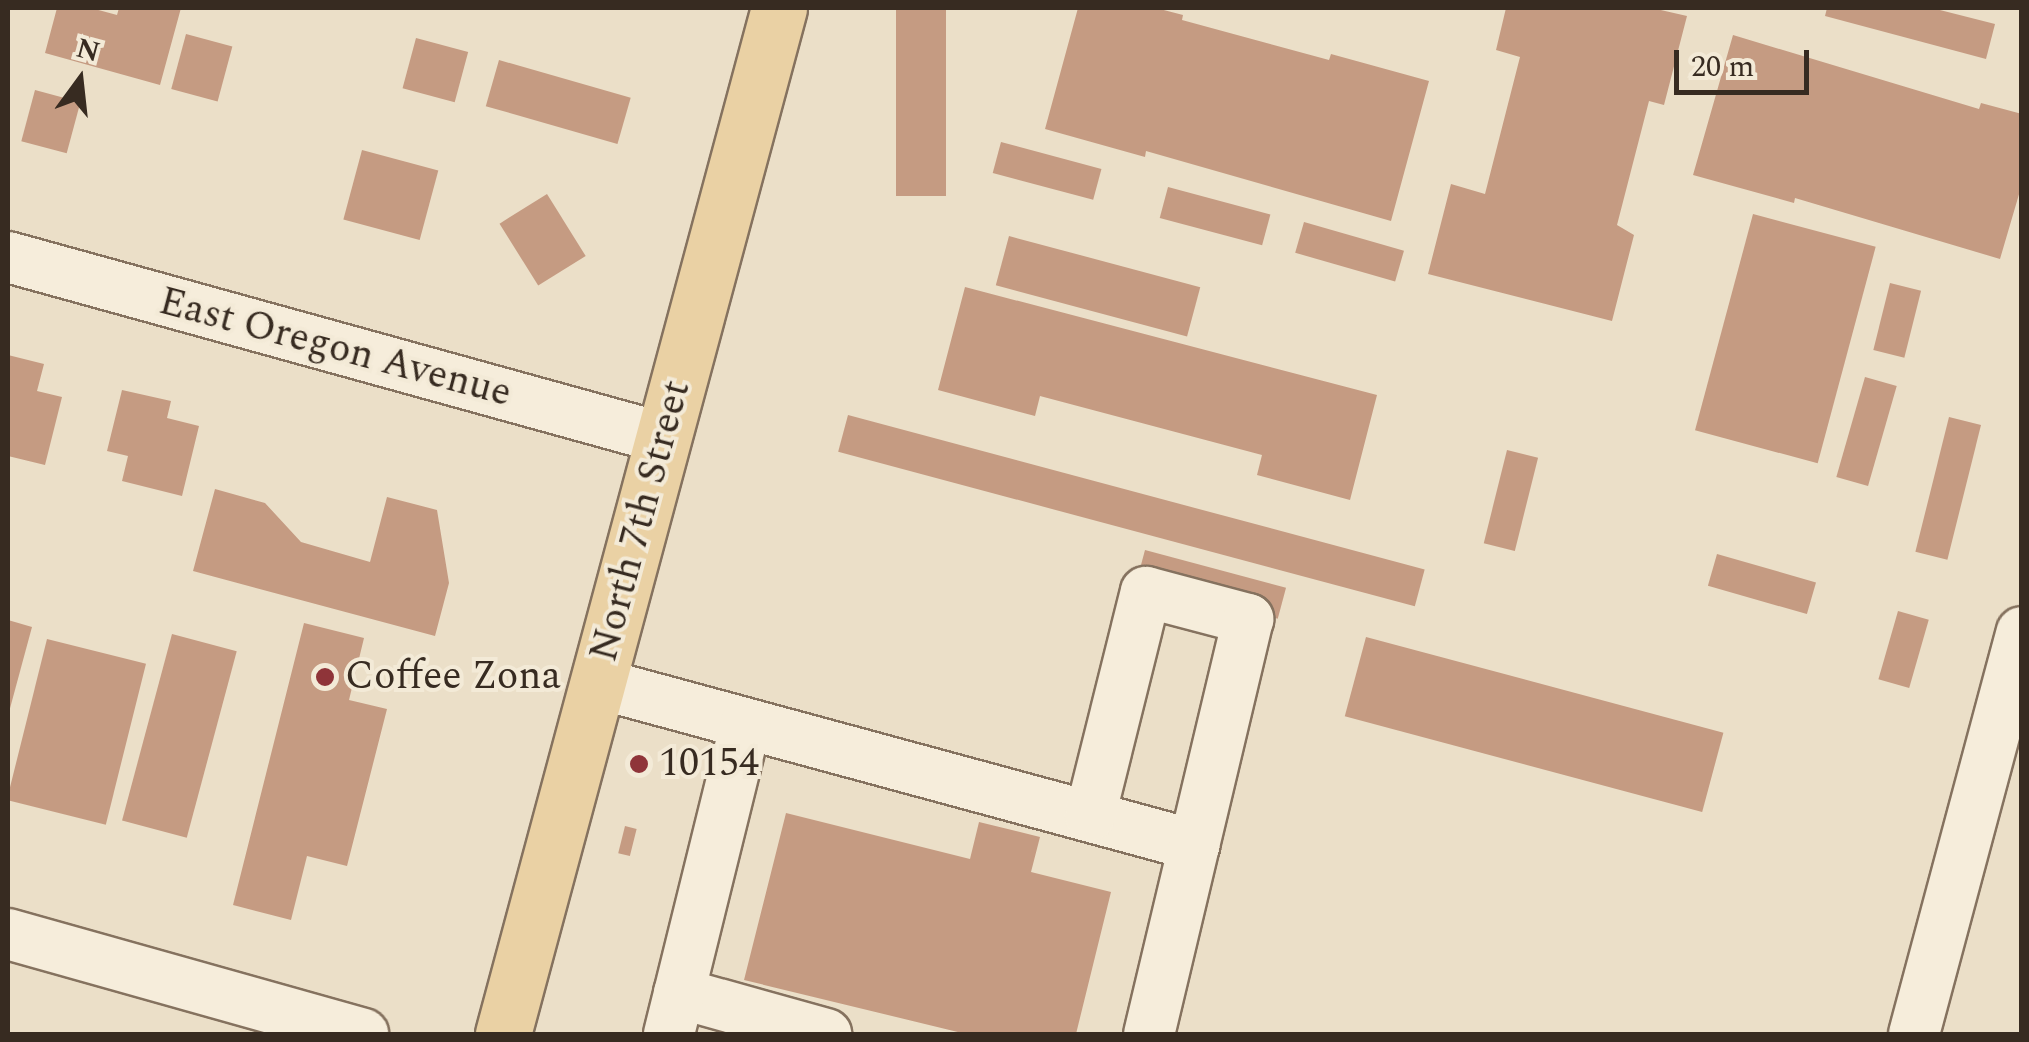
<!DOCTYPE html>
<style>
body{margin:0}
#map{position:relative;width:2029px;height:1042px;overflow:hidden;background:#ebdfc8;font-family:Spectral,serif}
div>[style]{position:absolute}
.building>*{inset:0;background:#c59b82;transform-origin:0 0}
.roads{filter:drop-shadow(2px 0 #85725f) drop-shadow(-2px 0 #85725f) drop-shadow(0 2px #85725f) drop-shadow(0 -2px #85725f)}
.minor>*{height:50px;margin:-25px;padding:0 25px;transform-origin:25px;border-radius:25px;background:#f6eddb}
.major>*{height:55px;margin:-27.5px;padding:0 27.5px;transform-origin:27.5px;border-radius:27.5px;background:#ead1a4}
.dots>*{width:28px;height:28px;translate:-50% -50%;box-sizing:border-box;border:5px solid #f3ead7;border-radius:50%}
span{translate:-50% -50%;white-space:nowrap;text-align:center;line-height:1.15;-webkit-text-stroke:8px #f3ead7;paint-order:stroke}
.street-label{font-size:40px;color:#372b21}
.poi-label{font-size:40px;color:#372b21}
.left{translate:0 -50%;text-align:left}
.frame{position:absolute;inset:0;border:10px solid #372b21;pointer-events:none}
.north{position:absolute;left:30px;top:30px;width:100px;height:100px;-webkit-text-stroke:8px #f3ead7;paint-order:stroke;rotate:15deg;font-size:28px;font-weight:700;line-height:40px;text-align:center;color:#372b21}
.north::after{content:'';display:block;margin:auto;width:35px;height:45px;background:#372b21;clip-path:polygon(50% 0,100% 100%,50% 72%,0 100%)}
.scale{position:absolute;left:1674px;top:50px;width:135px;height:45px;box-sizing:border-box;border:5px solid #372b21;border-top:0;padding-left:12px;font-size:30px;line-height:35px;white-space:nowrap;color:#372b21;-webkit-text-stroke:8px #f3ead7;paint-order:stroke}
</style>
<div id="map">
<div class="building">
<div style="clip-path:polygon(57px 8px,91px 8px,117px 15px,119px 8px,181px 8px,160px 85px,45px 53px)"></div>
<div style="left:896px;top:8px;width:50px;height:188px"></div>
<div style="clip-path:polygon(1078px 8px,1156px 8px,1183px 15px,1182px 20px,1329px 60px,1331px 54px,1429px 81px,1391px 221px,1146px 151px,1145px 157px,1045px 129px)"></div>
<div style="clip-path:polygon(1506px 8px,1652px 8px,1687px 16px,1664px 105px,1649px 101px,1617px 225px,1634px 235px,1612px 321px,1428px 274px,1451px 184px,1485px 194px,1520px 57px,1496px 50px)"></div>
<div style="clip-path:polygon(1827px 8px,1932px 8px,1995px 24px,1986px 59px,1825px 16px)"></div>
<div style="left:186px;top:34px;width:48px;height:57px;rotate:15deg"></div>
<div style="clip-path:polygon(1733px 35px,1979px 109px,1981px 103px,2022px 114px,2022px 184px,2000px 259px,1795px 198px,1794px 203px,1693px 175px)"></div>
<div style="left:416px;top:38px;width:54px;height:52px;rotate:15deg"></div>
<div style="left:499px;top:60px;width:137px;height:48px;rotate:16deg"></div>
<div style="left:35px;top:90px;width:47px;height:53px;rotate:15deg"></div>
<div style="left:1001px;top:142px;width:104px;height:32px;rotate:15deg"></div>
<div style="left:362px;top:150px;width:79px;height:72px;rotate:15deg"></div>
<div style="left:1168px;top:187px;width:106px;height:32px;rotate:15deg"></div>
<div style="left:547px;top:194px;width:73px;height:56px;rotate:58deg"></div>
<div style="left:1753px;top:214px;width:127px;height:224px;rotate:15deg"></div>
<div style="left:1304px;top:222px;width:104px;height:32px;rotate:16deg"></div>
<div style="left:1009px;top:236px;width:198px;height:51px;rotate:15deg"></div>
<div style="left:1890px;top:283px;width:32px;height:69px;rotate:14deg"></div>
<div style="clip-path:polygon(965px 287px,1377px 395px,1350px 500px,1257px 475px,1262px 455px,1040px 396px,1035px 416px,938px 390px)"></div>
<div style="clip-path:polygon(8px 355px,44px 364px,37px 391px,62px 397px,45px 465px,8px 456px)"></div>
<div style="left:1865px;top:377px;width:33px;height:104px;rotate:16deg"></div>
<div style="clip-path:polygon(122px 390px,171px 401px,167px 418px,199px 426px,182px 496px,122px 481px,128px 456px,107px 451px)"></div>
<div style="left:848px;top:415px;width:597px;height:38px;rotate:15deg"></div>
<div style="left:1949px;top:417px;width:33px;height:139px;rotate:14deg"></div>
<div style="left:1507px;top:450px;width:32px;height:96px;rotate:14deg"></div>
<div style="clip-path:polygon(215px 489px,265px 503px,301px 542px,370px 562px,387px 497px,437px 510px,449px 583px,435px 636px,193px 571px)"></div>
<div style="left:1145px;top:550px;width:146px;height:32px;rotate:15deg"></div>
<div style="left:1717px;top:554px;width:103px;height:33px;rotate:16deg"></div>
<div style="left:1898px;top:611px;width:32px;height:71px;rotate:16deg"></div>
<div style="clip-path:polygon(8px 620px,32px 627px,9px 712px,8px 712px)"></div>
<div style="clip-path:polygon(304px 623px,364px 638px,349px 700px,387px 709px,347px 866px,307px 856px,291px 920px,233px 905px)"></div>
<div style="left:172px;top:634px;width:67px;height:193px;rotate:15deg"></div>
<div style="left:1366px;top:637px;width:370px;height:82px;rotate:15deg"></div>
<div style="left:47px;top:639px;width:102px;height:166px;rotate:14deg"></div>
<div style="clip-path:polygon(786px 813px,970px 859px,979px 822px,1040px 837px,1031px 872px,1111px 892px,1076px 1034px,966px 1034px,744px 980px)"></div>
<div style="left:625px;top:826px;width:12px;height:28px;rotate:14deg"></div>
</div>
<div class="roads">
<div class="minor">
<div style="left:8px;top:257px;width:680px;rotate:15.45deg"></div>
<div style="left:597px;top:683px;width:619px;rotate:15.18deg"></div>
<div style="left:1090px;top:816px;width:231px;rotate:-76deg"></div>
<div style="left:1146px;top:592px;width:106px;rotate:14.8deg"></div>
<div style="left:1248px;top:619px;width:427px;rotate:103.4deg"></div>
<div style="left:8px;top:934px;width:369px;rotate:15.7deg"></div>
<div style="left:679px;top:993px;width:153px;rotate:15.6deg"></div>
<div style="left:669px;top:1034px;width:319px;rotate:-76.1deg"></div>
<div style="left:1914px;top:1034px;width:416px;rotate:-75deg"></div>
</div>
<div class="major">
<div style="left:503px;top:1034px;width:1062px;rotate:-74.94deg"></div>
</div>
</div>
<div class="dots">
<div style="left:325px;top:677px;background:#8f3439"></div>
<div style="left:639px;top:764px;background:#8f3439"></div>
</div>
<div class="street-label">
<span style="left:335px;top:348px;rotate:15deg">East Oregon Avenue</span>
<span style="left:641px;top:521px;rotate:-75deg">North 7th Street</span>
</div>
<div class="poi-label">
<span class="left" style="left:345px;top:677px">Coffee Zona</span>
<span class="left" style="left:659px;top:764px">10154</span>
</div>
<div class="frame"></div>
<div class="north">N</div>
<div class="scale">20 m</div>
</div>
